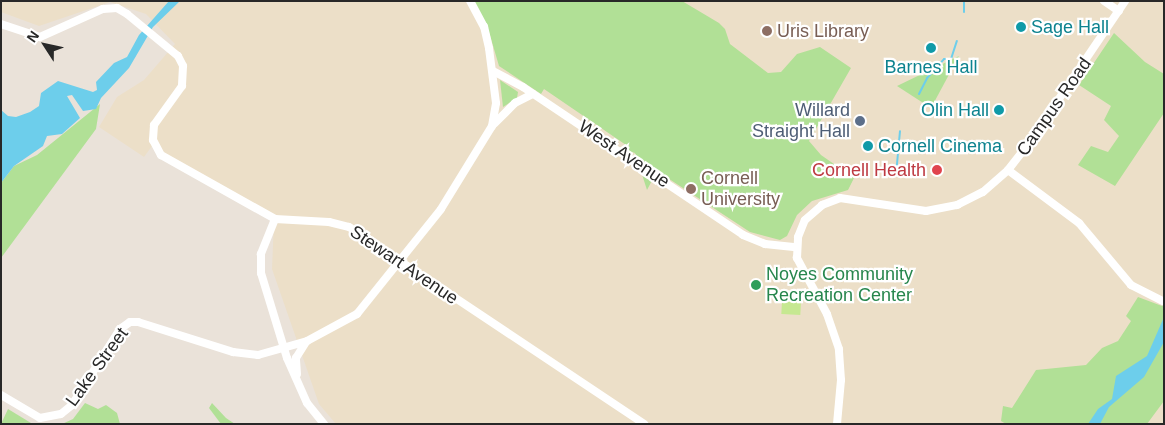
<!DOCTYPE html>
<style>
body{margin:0}
#map{position:relative;width:1165px;height:425px;overflow:hidden;background:#eae2d9;font-family:Helvetica,sans-serif}
div>[style]{position:absolute}
.education>*{inset:0;background:#ecdfc8}
.green>*{inset:0;background:#b1e096}
.pitch>*{inset:0;background:#c6e891;transform-origin:0 0}
.water>*{inset:0;background:#6dceeb}
.stream>*{height:2px;margin:-1px;padding:0 1px;transform-origin:1px;border-radius:1px;background:#6dceeb}
.tertiary>*{height:8px;margin:-4px;padding:0 4px;transform-origin:4px;border-radius:4px;background:#fff}
.dots>*{width:14px;height:14px;translate:-50% -50%;box-sizing:border-box;border:2px solid #fff;border-radius:50%}
span{translate:-50% -50%;white-space:nowrap;text-align:center;line-height:1.15;-webkit-text-stroke:4.5px #fff;paint-order:stroke}
.culture-label{font-size:18px;color:#0d838f}
.left{translate:0 -50%;text-align:left}
.right{translate:-100% -50%;text-align:right}
.education-label{font-size:18px;color:#785e54}
.street-label{font-size:18px;color:#282828}
.service-label{font-size:18px;color:#4e5e75}
.health-label{font-size:18px;color:#be3a42}
.leisure-label{font-size:18px;color:#27864d}
.frame{position:absolute;inset:0;border:2px solid #282828;pointer-events:none}
.north{position:absolute;left:20px;top:20px;width:50px;height:50px;-webkit-text-stroke:4px #fff;paint-order:stroke;rotate:305deg;font-size:14px;font-weight:700;line-height:20px;text-align:center;color:#282828}
.north::after{content:'';display:block;margin:auto;width:18px;height:22px;background:#282828;clip-path:polygon(50% 0,100% 100%,50% 72%,0 100%)}
</style>
<div id="map">
<div class="education">
<div style="clip-path:polygon(1px 1px,1164px 1px,1164px 424px,336px 424px,319px 404px,272px 269px,274px 221px,152px 146px,144px 157px,99px 127px,117px 97px,144px 80px,175px 44px,146px 14px,110px 2px,39px 26px,1px 12px)"></div>
</div>
<div class="green">
<div style="clip-path:polygon(474px 1px,682px 1px,719px 23px,725px 29px,730px 44px,768px 73px,781px 72px,797px 54px,820px 47px,851px 68px,809px 141px,821px 155px,854px 178px,848px 190px,812px 201px,797px 215px,787px 236px,780px 240px,750px 232px,657px 171px,647px 190px,635px 153px,623px 149px,626px 145px,544px 89px,541px 94px,499px 66px,489px 32px)"></div>
<div style="clip-path:polygon(1114px 33px,1145px 62px,1164px 74px,1164px 113px,1115px 186px,1078px 165px,1091px 146px,1108px 152px,1119px 136px,1104px 120px,1111px 106px,1079px 85px)"></div>
<div style="clip-path:polygon(959px 56px,931px 108px,897px 86px)"></div>
<div style="clip-path:polygon(500px 80px,518px 92px,517px 98px,503px 107px)"></div>
<div style="clip-path:polygon(100px 104px,96px 129px,1px 258px,1px 183px,14px 166px,37px 155px)"></div>
<div style="clip-path:polygon(1138px 297px,1162px 306px,1164px 302px,1164px 401px,1147px 424px,1006px 424px,1001px 421px,1003px 406px,1012px 408px,1036px 370px,1086px 365px,1102px 348px,1118px 341px,1131px 321px,1126px 316px)"></div>
<div style="clip-path:polygon(85px 403px,98px 409px,106px 405px,117px 413px,120px 424px,62px 424px,73px 419px)"></div>
<div style="clip-path:polygon(212px 403px,226px 418px,235px 424px,221px 424px,209px 408px)"></div>
<div style="clip-path:polygon(8px 409px,31px 423px,32px 424px,1px 424px)"></div>
</div>
<div class="pitch">
<div style="left:782px;top:301px;width:19px;height:13px;rotate:3deg"></div>
</div>
<div class="water">
<div style="clip-path:polygon(169px 1px,180px 1px,153px 27px,129px 68px,101px 98px,96px 109px,83px 111px,72px 95px,67px 96px,80px 118px,62px 134px,47px 136px,43px 146px,14px 166px,1px 183px,1px 110px,8px 116px,16px 117px,30px 112px,39px 106px,41px 93px,58px 81px,93px 92px,97px 90px,96px 82px,114px 63px,127px 57px,139px 35px)"></div>
<div style="clip-path:polygon(1164px 317px,1164px 342px,1144px 377px,1109px 407px,1100px 424px,1088px 424px,1098px 409px,1112px 399px,1116px 376px,1147px 356px)"></div>
</div>
<div class="stream">
<div style="left:964px;top:12px;width:11px;rotate:-90deg"></div>
<div style="left:919px;top:94px;width:18px;rotate:-63deg"></div>
<div style="left:927px;top:78px;width:25px;rotate:-48deg"></div>
<div style="left:944px;top:59px;width:7px"></div>
<div style="left:951px;top:59px;width:19px;rotate:-72deg"></div>
<div style="left:896px;top:175px;width:44px;rotate:-84.8deg"></div>
</div>
<div class="tertiary">
<div style="left:1104px;top:1px;width:18px;rotate:34deg"></div>
<div style="left:1px;top:24px;width:41px;rotate:18.4deg"></div>
<div style="left:40px;top:37px;width:69px;rotate:-24deg"></div>
<div style="left:103px;top:9px;width:14px;rotate:-4deg"></div>
<div style="left:117px;top:8px;width:12px;rotate:31deg"></div>
<div style="left:127px;top:14px;width:66px;rotate:39.5deg"></div>
<div style="left:178px;top:56px;width:11px;rotate:63deg"></div>
<div style="left:183px;top:66px;width:20px;rotate:93deg"></div>
<div style="left:182px;top:86px;width:48px;rotate:125.7deg"></div>
<div style="left:154px;top:125px;width:15px;rotate:94deg"></div>
<div style="left:153px;top:140px;width:17px;rotate:62deg"></div>
<div style="left:161px;top:155px;width:131px;rotate:29.3deg"></div>
<div style="left:275px;top:219px;width:54px;rotate:3.2deg"></div>
<div style="left:329px;top:222px;width:21px;rotate:14deg"></div>
<div style="left:349px;top:227px;width:355px;rotate:33.7deg"></div>
<div style="left:493px;top:71px;width:34px;rotate:28deg"></div>
<div style="left:523px;top:87px;width:265px;rotate:33.9deg"></div>
<div style="left:743px;top:235px;width:24px;rotate:22deg"></div>
<div style="left:765px;top:244px;width:31px;rotate:6deg"></div>
<div style="left:494px;top:124px;width:30px;rotate:-45deg"></div>
<div style="left:515px;top:103px;width:20px;rotate:-27deg"></div>
<div style="left:1008px;top:170px;width:89px;rotate:36.7deg"></div>
<div style="left:1079px;top:223px;width:81px;rotate:50deg"></div>
<div style="left:1131px;top:285px;width:37px;rotate:27deg"></div>
<div style="left:275px;top:219px;width:38px;rotate:112deg"></div>
<div style="left:261px;top:254px;width:19px;rotate:90deg"></div>
<div style="left:261px;top:273px;width:89px;rotate:73deg"></div>
<div style="left:287px;top:358px;width:49px;rotate:66deg"></div>
<div style="left:307px;top:403px;width:27px;rotate:51deg"></div>
<div style="left:297px;top:374px;width:16px;rotate:-94deg"></div>
<div style="left:296px;top:358px;width:19px;rotate:-58deg"></div>
<div style="left:1px;top:395px;width:45px;rotate:30.5deg"></div>
<div style="left:40px;top:418px;width:21px;rotate:-11deg"></div>
<div style="left:61px;top:414px;width:14px;rotate:-39deg"></div>
<div style="left:72px;top:405px;width:90px;rotate:-57.7deg"></div>
<div style="left:120px;top:329px;width:12px;rotate:-35deg"></div>
<div style="left:130px;top:322px;width:8px"></div>
<div style="left:138px;top:322px;width:100px;rotate:17.5deg"></div>
<div style="left:233px;top:352px;width:25px;rotate:7deg"></div>
<div style="left:258px;top:355px;width:51px;rotate:-15.9deg"></div>
<div style="left:307px;top:341px;width:57px;rotate:-28.4deg"></div>
<div style="left:357px;top:314px;width:134px;rotate:-51.3deg"></div>
<div style="left:441px;top:209px;width:97px;rotate:-58.4deg"></div>
<div style="left:492px;top:126px;width:23px;rotate:-80deg"></div>
<div style="left:496px;top:103px;width:55px;rotate:-97.3deg"></div>
<div style="left:489px;top:48px;width:22px;rotate:-103deg"></div>
<div style="left:484px;top:27px;width:30px;rotate:-118deg"></div>
<div style="left:837px;top:424px;width:44px;rotate:-84.8deg"></div>
<div style="left:841px;top:380px;width:31px;rotate:-94deg"></div>
<div style="left:839px;top:349px;width:37px;rotate:-109deg"></div>
<div style="left:827px;top:314px;width:64px;rotate:-118.2deg"></div>
<div style="left:797px;top:258px;width:21px;rotate:-87deg"></div>
<div style="left:798px;top:237px;width:18px;rotate:-68deg"></div>
<div style="left:805px;top:220px;width:23px;rotate:-41deg"></div>
<div style="left:822px;top:205px;width:19px;rotate:-21deg"></div>
<div style="left:840px;top:198px;width:87px;rotate:8.6deg"></div>
<div style="left:926px;top:211px;width:32px;rotate:-11deg"></div>
<div style="left:957px;top:205px;width:29px;rotate:-27deg"></div>
<div style="left:983px;top:192px;width:33px;rotate:-41deg"></div>
<div style="left:1008px;top:170px;width:31px;rotate:-52deg"></div>
<div style="left:1027px;top:146px;width:175px;rotate:-55.9deg"></div>
</div>
<div class="dots">
<div style="left:1021px;top:27px;background:#0f9aa8"></div>
<div style="left:767px;top:31px;background:#8d6e63"></div>
<div style="left:931px;top:48px;background:#0f9aa8"></div>
<div style="left:999px;top:110px;background:#0f9aa8"></div>
<div style="left:860px;top:121px;background:#5c6f8a"></div>
<div style="left:868px;top:146px;background:#0f9aa8"></div>
<div style="left:937px;top:170px;background:#e0444e"></div>
<div style="left:691px;top:189px;background:#8d6e63"></div>
<div style="left:756px;top:285px;background:#2e9e5b"></div>
</div>
<div class="culture-label">
<span class="left" style="left:1031px;top:27px">Sage Hall</span>
<span style="left:931px;top:67px">Barnes Hall</span>
<span class="right" style="left:989px;top:110px">Olin Hall</span>
<span class="left" style="left:878px;top:146px">Cornell Cinema</span>
</div>
<div class="education-label">
<span class="left" style="left:777px;top:31px">Uris Library</span>
<span class="left" style="left:701px;top:189px">Cornell<br>University</span>
</div>
<div class="street-label">
<span style="left:1054px;top:107px;rotate:-55deg">Campus Road</span>
<span style="left:624px;top:154px;rotate:34deg">West Avenue</span>
<span style="left:404px;top:265px;rotate:34deg">Stewart Avenue</span>
<span style="left:97px;top:367px;rotate:-54deg">Lake Street</span>
</div>
<div class="service-label">
<span class="right" style="left:850px;top:121px">Willard<br>Straight Hall</span>
</div>
<div class="health-label">
<span class="right" style="left:926px;top:170px">Cornell Health</span>
</div>
<div class="leisure-label">
<span class="left" style="left:766px;top:285px">Noyes Community<br>Recreation Center</span>
</div>
<div class="frame"></div>
<div class="north">N</div>
</div>
